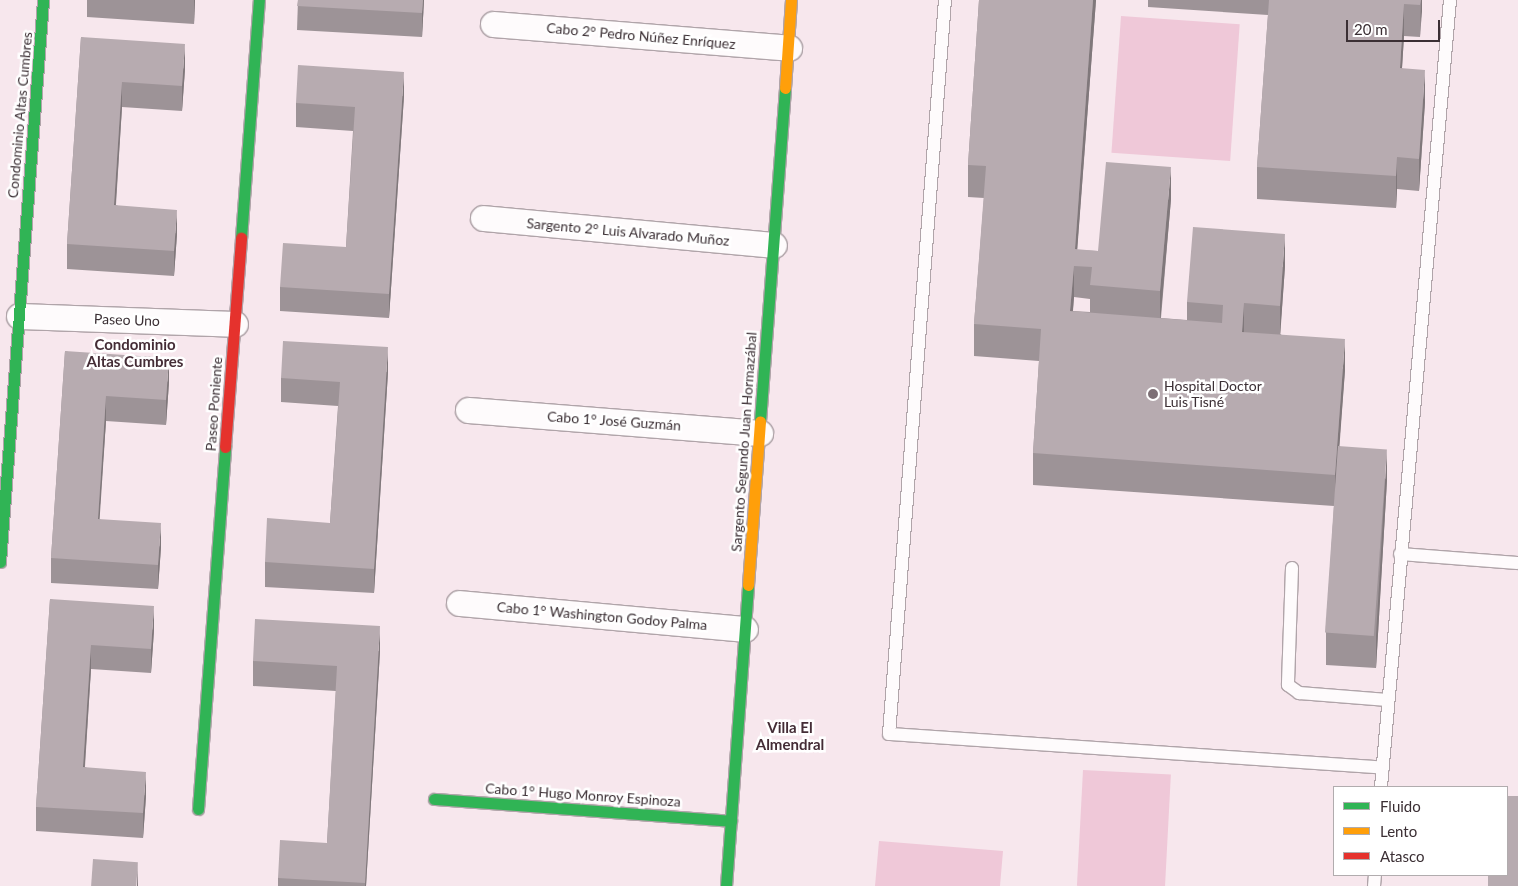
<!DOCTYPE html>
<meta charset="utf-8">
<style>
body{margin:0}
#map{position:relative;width:1518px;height:886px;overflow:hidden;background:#f7e7ed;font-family:Lato,sans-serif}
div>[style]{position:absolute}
.green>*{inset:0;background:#efc8d8;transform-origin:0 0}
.roads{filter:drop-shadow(1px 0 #b0a4a9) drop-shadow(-1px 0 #b0a4a9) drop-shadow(0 1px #b0a4a9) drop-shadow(0 -1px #b0a4a9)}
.lane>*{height:12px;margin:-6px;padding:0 6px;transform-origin:6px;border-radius:6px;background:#fefbfc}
.street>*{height:25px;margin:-12.5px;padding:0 12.5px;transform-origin:12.5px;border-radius:12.5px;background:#fefbfc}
.fast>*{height:11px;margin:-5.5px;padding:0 5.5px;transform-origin:5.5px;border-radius:5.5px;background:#30b455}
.slow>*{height:11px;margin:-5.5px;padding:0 5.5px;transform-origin:5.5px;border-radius:5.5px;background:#ff9f0a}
.jam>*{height:11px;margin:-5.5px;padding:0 5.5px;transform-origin:5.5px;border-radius:5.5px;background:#e5322d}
.wall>*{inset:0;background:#9d9397}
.shaded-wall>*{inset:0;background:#80787b}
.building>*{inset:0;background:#b7abb0;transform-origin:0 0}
.dots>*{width:14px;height:14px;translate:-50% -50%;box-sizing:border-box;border:2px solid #fff;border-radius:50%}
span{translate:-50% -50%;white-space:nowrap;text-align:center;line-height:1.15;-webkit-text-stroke:5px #fff;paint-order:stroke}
.street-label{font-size:14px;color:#3b2f34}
.poi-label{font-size:14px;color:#3b2f34}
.left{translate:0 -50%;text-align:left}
.neighbourhood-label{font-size:15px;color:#442d36;font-weight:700}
.legend{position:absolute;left:1333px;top:786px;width:175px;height:90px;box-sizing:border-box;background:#fff;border:1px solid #b1acae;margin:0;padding:6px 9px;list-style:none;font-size:15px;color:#3b2f34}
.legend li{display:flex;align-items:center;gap:10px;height:25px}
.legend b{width:25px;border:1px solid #b1acae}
.scale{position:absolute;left:1346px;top:20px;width:94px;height:22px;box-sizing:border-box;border:2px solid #3b2f34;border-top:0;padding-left:6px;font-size:15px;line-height:18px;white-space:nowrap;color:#3b2f34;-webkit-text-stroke:4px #fff;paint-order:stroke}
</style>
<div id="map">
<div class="green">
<div style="left:1121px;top:16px;width:119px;height:137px;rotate:4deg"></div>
<div style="left:1083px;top:770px;width:88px;height:116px;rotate:3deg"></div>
<div style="clip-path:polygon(879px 841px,1003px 851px,1000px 886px,875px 886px)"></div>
</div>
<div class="roads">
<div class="lane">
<div style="left:945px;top:0;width:736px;rotate:94.36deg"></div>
<div style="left:889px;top:734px;width:495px;rotate:3.9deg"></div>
<div style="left:1400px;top:554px;width:118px;rotate:4.4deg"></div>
<div style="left:1292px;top:568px;width:117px;rotate:92deg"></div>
<div style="left:1288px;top:685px;width:14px;rotate:36deg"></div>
<div style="left:1299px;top:693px;width:89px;rotate:4.5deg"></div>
<div style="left:1381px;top:787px;width:790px;rotate:-84.99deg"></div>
<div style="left:1374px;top:886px;width:11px;rotate:-85deg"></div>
</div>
<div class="street">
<div style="left:493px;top:24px;width:297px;rotate:4.6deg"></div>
<div style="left:483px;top:218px;width:292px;rotate:5.3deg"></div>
<div style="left:19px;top:316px;width:216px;rotate:2.1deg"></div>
<div style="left:468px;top:410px;width:293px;rotate:4.5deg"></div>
<div style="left:459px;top:603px;width:287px;rotate:5.2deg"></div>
</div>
<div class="fast">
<div style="left:241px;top:238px;width:239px;rotate:-85.7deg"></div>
<div style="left:760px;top:421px;width:334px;rotate:-85.7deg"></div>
<div style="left:0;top:562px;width:564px;rotate:-85.62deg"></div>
<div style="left:434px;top:799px;width:298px;rotate:4.2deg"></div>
<div style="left:198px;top:809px;width:363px;rotate:-85.7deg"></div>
<div style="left:726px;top:886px;width:302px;rotate:-85.8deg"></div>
</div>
<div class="slow">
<div style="left:785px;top:88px;width:88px;rotate:-86.1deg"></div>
<div style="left:748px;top:585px;width:164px;rotate:-85.8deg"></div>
</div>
<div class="jam">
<div style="left:225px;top:447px;width:210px;rotate:-85.6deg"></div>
</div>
</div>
<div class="wall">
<div style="clip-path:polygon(87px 0,195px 0,194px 24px,87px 17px)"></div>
<div style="clip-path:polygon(298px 0,424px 0,422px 37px,297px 30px)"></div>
<div style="clip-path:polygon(evenodd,979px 0,1096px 0,1077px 250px,1098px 251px,1171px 199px,1161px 318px,1187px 320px,1187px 302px,1285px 266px,1280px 334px,1345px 370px,1339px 446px,1387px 480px,1376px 668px,1326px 665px,1326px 633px,1334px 506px,1033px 485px,1033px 453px,1039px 361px,974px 356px,974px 324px,984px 198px,968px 197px,968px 165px,979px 0,1074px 297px,1090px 299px,1090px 312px,1073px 311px,1074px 297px)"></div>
<div style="clip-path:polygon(1148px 0,1422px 0,1420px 37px,1404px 36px,1402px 68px,1425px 102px,1419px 191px,1397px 189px,1396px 208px,1257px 199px,1257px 167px,1268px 15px,1148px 7px)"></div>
<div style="clip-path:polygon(81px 37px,185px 69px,182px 111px,122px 107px,116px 205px,177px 234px,174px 276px,67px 269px,67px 244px)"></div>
<div style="clip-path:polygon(404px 96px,389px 318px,280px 311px,280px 287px,346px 247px,353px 131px,296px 127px,296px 103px)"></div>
<div style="clip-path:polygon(65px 351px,169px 382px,166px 425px,106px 421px,99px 519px,161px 547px,158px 589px,51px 583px,51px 558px)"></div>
<div style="clip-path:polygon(388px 372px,374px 593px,265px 587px,265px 562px,330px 523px,338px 406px,281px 402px,281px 378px)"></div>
<div style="clip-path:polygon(50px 599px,154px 630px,151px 673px,91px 669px,85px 767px,146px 796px,143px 838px,36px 831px,36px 807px)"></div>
<div style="clip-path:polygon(380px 651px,366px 886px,278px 886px,278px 878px,327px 843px,336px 691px,253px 686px,253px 661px)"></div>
</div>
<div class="shaded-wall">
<div style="clip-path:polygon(194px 0,195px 0,194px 24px)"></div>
<div style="clip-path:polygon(423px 0,424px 0,422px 37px,422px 13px)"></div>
<div style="clip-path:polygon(1093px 0,1096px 0,1076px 266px,1075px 249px)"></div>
<div style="clip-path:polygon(1421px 0,1422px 0,1422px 11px,1420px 37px)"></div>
<div style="clip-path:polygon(1404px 4px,1404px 36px,1400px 100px,1400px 68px)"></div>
<div style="clip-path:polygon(185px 44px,185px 69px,182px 111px,182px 86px)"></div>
<div style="clip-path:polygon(1425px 70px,1425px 102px,1419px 191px,1419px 159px)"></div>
<div style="clip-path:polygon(404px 72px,404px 96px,389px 318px,389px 294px)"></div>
<div style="clip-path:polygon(122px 82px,122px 107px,114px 230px,114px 205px)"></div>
<div style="clip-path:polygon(1397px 157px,1397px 189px,1396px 208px,1396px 176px)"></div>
<div style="clip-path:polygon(1171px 167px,1171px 199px,1160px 323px,1160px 291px)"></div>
<div style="clip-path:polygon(177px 210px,177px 234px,174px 276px,174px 251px)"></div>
<div style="clip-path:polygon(1285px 234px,1285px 266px,1280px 338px,1280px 306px)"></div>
<div style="clip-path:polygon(1074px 266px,1074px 297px,1070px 342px,1070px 311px)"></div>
<div style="clip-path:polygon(1244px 303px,1244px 335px,1242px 332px)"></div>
<div style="clip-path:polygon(1345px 339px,1345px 370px,1335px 507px,1335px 475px)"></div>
<div style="clip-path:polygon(388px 347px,388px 372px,374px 593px,374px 569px)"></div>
<div style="clip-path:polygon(169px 358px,169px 382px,166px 425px,166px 400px)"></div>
<div style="clip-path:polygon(106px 396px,106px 421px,98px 544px,98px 519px)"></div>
<div style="clip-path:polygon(1387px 449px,1387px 480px,1376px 668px,1376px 636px)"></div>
<div style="clip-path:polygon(161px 523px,161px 547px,158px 589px,158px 565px)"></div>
<div style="clip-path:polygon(154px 606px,154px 630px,151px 673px,151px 649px)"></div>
<div style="clip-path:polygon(380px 626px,380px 651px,366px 886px,365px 886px)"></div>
<div style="clip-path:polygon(91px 645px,91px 669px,83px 792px,83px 767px)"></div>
<div style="clip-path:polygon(146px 772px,146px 796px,143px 838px,143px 813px)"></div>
<div style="clip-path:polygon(138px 862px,138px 886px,137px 886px)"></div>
</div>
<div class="building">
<div style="clip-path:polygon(298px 0,423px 0,422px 13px,297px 6px)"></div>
<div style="clip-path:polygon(979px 0,1093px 0,1075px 249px,1098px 251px,1106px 162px,1171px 167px,1160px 291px,1090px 285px,1092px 267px,1074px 266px,1070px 311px,1222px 323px,1223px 305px,1187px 302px,1193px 227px,1285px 234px,1280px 306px,1244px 303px,1242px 332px,1345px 339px,1335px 475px,1033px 453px,1041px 329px,974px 324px,986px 166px,968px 165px)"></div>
<div style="clip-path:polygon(1269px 0,1421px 0,1420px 5px,1404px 4px,1400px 68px,1425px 70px,1419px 159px,1397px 157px,1396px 176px,1257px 167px)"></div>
<div style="clip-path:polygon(81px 37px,185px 44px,182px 86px,122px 82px,114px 205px,177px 210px,174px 251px,67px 244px)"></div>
<div style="clip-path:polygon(298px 65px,404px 72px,389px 294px,280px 287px,283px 243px,346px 247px,355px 107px,296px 103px)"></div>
<div style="clip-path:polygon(283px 341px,388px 347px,374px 569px,265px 562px,267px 518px,330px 523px,340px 382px,281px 378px)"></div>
<div style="clip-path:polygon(65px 351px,169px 358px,166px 400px,106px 396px,98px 519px,161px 523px,158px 565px,51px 558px)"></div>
<div style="left:1338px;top:446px;width:49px;height:187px;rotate:4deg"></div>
<div style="clip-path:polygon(50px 599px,154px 606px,151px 649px,91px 645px,83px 767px,146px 772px,143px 813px,36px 807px)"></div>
<div style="clip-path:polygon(255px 619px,380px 626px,365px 883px,278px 878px,280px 840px,327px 843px,337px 666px,253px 661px)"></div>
<div style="clip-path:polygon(1507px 796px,1518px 796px,1518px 886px,1488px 886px,1488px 875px,1507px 875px)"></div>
<div style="left:93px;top:859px;width:45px;height:27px;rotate:4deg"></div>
</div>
<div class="dots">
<div style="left:1153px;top:394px;background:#7d6f75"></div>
</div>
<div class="street-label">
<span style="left:641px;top:36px;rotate:5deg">Cabo 2° Pedro Núñez Enríquez</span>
<span style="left:20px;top:115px;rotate:-85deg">Condominio Altas Cumbres</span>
<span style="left:628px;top:232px;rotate:5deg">Sargento 2° Luis Alvarado Muñoz</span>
<span style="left:127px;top:320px;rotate:2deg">Paseo Uno</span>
<span style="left:214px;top:404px;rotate:-86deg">Paseo Poniente</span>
<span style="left:614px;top:421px;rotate:4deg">Cabo 1° José Guzmán</span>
<span style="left:744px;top:442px;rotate:-86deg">Sargento Segundo Juan Hormazábal</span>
<span style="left:602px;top:616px;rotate:5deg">Cabo 1° Washington Godoy Palma</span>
<span style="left:583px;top:795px;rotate:4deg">Cabo 1° Hugo Monroy Espinoza</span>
</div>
<div class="poi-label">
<span class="left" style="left:1164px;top:394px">Hospital Doctor<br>Luis Tisné</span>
</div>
<div class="neighbourhood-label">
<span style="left:135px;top:353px">Condominio<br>Altas Cumbres</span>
<span style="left:790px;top:736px">Villa El<br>Almendral</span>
</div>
<ul class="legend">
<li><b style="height:6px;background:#30b455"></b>Fluido</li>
<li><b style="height:6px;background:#ff9f0a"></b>Lento</li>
<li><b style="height:6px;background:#e5322d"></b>Atasco</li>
</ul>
<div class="scale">20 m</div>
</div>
